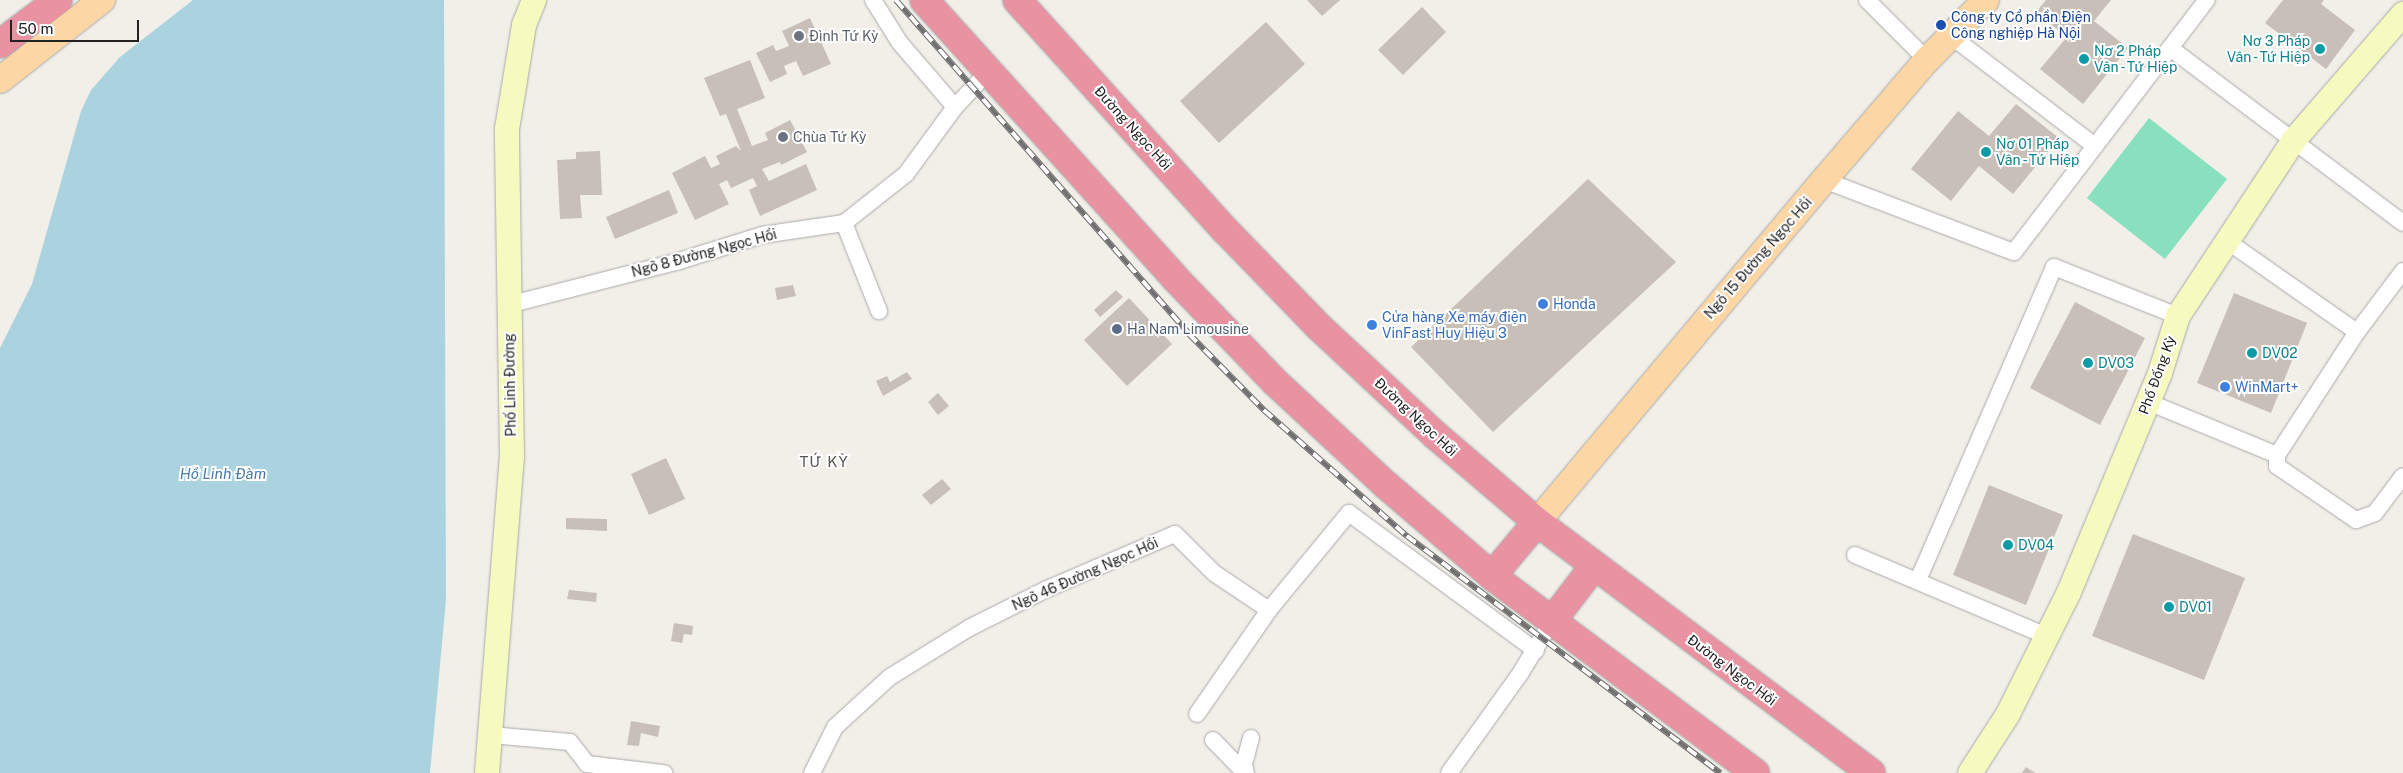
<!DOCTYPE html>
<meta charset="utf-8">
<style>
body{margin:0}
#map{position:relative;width:2403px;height:773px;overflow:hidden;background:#f2efe9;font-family:"Public Sans",sans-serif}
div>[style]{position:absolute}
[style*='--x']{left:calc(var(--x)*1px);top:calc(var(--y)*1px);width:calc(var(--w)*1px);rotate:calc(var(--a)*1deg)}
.pitch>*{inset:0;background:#88e0be}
.water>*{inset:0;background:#aad3df}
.building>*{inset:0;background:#c7bfb8}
.roads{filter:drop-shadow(0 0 1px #a9a9a9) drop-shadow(0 0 1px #a9a9a9)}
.street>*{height:16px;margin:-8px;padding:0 8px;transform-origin:8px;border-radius:8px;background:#fff}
.secondary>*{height:24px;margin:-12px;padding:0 12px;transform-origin:12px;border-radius:12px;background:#f7fabf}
.primary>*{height:26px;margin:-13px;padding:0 13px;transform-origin:13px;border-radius:13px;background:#fcd6a4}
.highway>*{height:28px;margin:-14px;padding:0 14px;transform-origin:14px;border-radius:14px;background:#e892a2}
.rail>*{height:5.5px;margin-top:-2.75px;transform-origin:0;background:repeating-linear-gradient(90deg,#fff 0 11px,#707070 0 22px);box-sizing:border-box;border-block:1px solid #707070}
.dots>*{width:14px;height:14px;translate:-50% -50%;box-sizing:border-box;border:2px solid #fff;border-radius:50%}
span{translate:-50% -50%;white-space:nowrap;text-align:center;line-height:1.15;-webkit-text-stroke:4px #fff;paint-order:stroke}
.transit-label{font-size:14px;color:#164399}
.left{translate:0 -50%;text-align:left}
.worship-label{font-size:14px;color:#5b616d}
.culture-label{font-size:14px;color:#0d838f}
.right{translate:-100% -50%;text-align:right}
.street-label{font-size:14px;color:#222}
.shop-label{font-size:14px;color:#366cbe}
.service-label{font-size:14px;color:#4e5e75}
.neighbourhood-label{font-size:15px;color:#555;letter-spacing:1px}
.water-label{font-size:15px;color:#4a7aab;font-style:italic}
.scale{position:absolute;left:10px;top:20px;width:129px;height:22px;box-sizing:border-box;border:2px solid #222;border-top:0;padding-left:6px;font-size:15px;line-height:18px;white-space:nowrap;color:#222;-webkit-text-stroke:4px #fff;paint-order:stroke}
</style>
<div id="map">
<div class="pitch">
<i style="clip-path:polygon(2149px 118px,2227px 179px,2165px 259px,2087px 198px)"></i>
</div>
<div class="water">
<i style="clip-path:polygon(193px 0,444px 0,446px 600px,430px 773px,0 773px,0 348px,32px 284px,81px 111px,91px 90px,120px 57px)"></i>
</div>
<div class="building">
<i style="clip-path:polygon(1307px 0,1340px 0,1322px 16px)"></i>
<i style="clip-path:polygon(2046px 0,2111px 0,2094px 21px,2128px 48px,2083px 104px,2040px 69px,2067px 37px,2036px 12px)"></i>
<i style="clip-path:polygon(2283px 0,2324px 0,2321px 4px,2355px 30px,2326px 69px,2265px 23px)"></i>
<i style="clip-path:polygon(1422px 7px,1446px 32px,1403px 75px,1378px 50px)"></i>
<i style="clip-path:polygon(810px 18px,831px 64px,803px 76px,796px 61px,784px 66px,787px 74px,770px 82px,756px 53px,773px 45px,776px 51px,789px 46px,782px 31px)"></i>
<i style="clip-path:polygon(1266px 22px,1305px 64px,1219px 143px,1180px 101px)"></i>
<i style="clip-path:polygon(750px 60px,765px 98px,737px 109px,752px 146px,768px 140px,765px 133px,790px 120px,807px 152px,781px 165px,780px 162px,762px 169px,769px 181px,806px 164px,817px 190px,760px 216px,749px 190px,757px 186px,753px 178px,731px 188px,727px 180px,719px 184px,729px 204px,695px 220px,672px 173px,705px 156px,711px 168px,720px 164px,716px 156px,736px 146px,741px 151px,726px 114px,720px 116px,704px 78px)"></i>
<i style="clip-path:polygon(2016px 104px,2059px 138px,2013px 194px,1979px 166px,1951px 201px,1911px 169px,1958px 111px,1989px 136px)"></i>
<i style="clip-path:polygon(600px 151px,602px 195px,580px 195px,582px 218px,560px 219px,557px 160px,576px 159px,576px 152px)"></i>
<i style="clip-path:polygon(1588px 179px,1676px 262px,1493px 432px,1411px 347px)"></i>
<i style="clip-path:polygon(669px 190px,678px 213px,615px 239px,606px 217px)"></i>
<i style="clip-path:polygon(793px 285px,796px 296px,777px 300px,775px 288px)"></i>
<i style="clip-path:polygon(1116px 290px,1123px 297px,1100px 317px,1094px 310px)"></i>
<i style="clip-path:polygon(2234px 293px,2307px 323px,2271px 413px,2197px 383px)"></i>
<i style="clip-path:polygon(1129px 298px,1172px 344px,1127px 386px,1084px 340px)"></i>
<i style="clip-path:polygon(2075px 302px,2145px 338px,2100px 425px,2030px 388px)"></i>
<i style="clip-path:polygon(907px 372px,912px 379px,883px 396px,876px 381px,887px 376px,890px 382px)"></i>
<i style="clip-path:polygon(938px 393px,949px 406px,938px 415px,928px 402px)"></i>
<i style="clip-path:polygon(666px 458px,685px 499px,649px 515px,631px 474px)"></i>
<i style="clip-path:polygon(942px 479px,951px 489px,931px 505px,922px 495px)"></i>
<i style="clip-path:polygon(1989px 485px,2063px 515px,2026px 605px,1953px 575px)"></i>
<i style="clip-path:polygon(566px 518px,607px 519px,607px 531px,566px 529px)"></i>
<i style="clip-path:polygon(2133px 534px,2245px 578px,2204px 680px,2092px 636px)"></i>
<i style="clip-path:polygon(569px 590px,597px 593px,596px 602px,567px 599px)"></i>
<i style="clip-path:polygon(674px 623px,693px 626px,692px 635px,684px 634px,682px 643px,671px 641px)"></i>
<i style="clip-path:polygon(631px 721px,660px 726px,658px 737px,641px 733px,639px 746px,627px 745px)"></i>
<i style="clip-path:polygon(2026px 767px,2035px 773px,2022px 773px)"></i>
</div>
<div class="roads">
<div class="street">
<i style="--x:873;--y:0;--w:51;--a:57.9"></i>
<i style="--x:900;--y:43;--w:84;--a:49.3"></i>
<i style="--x:1867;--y:0;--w:85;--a:45"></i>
<i style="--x:1951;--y:36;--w:181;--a:37.4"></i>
<i style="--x:2170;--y:48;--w:291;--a:36.9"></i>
<i style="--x:1824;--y:180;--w:203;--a:20.8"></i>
<i style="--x:2014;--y:252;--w:317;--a:-52.6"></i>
<i style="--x:844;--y:223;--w:95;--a:68.3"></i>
<i style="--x:2227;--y:241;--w:159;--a:35"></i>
<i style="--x:2403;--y:271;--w:76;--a:127"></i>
<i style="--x:2357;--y:332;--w:147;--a:123"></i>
<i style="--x:2277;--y:455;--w:11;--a:90"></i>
<i style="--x:2277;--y:466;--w:96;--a:34.4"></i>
<i style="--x:2356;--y:520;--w:20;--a:-20"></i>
<i style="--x:2375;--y:513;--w:46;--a:-52.9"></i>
<i style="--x:508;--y:305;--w:173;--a:-14.4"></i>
<i style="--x:676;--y:262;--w:90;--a:-17.4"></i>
<i style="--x:762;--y:235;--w:83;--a:-8.3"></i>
<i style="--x:844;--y:223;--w:79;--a:-38.3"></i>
<i style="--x:906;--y:174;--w:83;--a:-53.8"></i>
<i style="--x:955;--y:107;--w:48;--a:-46.7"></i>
<i style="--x:2148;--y:402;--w:139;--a:22.3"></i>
<i style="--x:1855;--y:555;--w:208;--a:22.9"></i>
<i style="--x:1918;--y:580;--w:341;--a:-66.5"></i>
<i style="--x:2054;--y:267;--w:133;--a:21.6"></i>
<i style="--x:1197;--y:714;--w:126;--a:-55.3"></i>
<i style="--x:491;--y:735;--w:79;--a:5.1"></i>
<i style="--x:570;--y:742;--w:28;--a:52"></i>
<i style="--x:587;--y:764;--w:78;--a:6.7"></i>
<i style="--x:1213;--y:740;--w:46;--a:45.9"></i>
<i style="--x:812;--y:773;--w:51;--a:-63.4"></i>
<i style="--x:835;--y:727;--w:74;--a:-42.3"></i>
<i style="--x:890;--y:677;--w:93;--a:-31.8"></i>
<i style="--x:969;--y:628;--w:87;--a:-26.6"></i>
<i style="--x:1047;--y:589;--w:139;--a:-23.3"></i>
<i style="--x:1175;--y:534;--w:55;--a:45"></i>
<i style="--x:1214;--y:573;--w:66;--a:33.9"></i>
<i style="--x:1269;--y:610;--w:126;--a:-50.5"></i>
<i style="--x:1349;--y:513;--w:232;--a:36.4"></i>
<i style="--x:1246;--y:773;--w:9;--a:-103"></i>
<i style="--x:1244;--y:764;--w:27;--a:-75"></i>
<i style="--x:1449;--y:773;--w:122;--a:-54.4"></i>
<i style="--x:1520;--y:674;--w:62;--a:-58.9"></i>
</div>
<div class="secondary">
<i style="--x:487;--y:773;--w:316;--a:-85.5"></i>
<i style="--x:512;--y:458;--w:329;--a:-90.9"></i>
<i style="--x:507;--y:129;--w:105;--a:-80.7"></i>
<i style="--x:524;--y:25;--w:27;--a:-68"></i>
<i style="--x:1970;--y:773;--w:70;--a:-57.2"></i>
<i style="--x:2008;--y:714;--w:136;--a:-63.4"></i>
<i style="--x:2069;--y:592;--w:237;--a:-67.4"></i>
<i style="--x:2160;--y:373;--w:60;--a:-72.5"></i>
<i style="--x:2178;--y:316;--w:211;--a:-56.6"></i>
<i style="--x:2294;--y:140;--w:167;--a:-49.1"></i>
</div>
<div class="primary">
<i style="--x:0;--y:80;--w:130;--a:-38.1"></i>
<i style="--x:1537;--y:522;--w:446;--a:-50"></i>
<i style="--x:1824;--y:180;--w:158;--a:-49.4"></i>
<i style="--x:1927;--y:60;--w:84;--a:-45.5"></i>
</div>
<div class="highway">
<i style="--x:924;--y:0;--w:373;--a:47.9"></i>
<i style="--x:1174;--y:277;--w:146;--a:46.1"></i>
<i style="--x:1275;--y:382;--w:151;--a:42.9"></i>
<i style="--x:1386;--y:485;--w:140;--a:40.6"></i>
<i style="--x:1492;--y:576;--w:329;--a:36.8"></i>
<i style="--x:1017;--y:0;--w:312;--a:47.9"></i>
<i style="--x:1226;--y:231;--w:134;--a:45.9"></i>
<i style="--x:1319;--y:327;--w:157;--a:42.9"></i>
<i style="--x:1434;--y:434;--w:135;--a:40.5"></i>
<i style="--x:1537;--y:522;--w:418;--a:36.9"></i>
<i style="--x:0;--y:44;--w:73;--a:-37.2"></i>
<i style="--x:1492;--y:576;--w:70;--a:-50.2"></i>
<i style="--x:1552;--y:621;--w:69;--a:-52.6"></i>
</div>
</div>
<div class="rail">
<i style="--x:896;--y:0;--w:444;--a:48.7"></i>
<i style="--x:1189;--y:334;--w:107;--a:45.4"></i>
<i style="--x:1264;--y:410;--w:191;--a:41.4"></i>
<i style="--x:1407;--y:536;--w:393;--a:37.1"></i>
</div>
<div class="dots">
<i style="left:1941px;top:25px;background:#1a4fb4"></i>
<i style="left:799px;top:36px;background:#6b7280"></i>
<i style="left:2320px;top:49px;background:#0f9aa8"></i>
<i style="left:2084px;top:59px;background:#0f9aa8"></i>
<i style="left:783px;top:137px;background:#6b7280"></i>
<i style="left:1986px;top:152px;background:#0f9aa8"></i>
<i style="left:1543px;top:304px;background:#3f7fe0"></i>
<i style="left:1372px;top:325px;background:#3f7fe0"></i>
<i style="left:1117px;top:329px;background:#5c6f8a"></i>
<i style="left:2252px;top:353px;background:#0f9aa8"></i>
<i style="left:2088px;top:363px;background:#0f9aa8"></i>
<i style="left:2225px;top:387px;background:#3f7fe0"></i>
<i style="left:2008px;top:545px;background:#0f9aa8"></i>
<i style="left:2169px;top:607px;background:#0f9aa8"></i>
</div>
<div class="transit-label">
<span class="left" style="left:1951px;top:25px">Công ty Cổ phần Điện<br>Công nghiệp Hà Nội</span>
</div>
<div class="worship-label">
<span class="left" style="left:809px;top:36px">Đình Tứ Kỳ</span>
<span class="left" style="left:793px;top:137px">Chùa Tứ Kỳ</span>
</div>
<div class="culture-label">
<span class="right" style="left:2310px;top:49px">Nơ 3 Pháp<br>Vân - Tứ Hiệp</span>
<span class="left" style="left:2094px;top:59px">Nơ 2 Pháp<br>Vân - Tứ Hiệp</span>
<span class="left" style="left:1996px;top:152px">Nơ 01 Pháp<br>Vân - Tứ Hiệp</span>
<span class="left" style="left:2262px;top:353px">DV02</span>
<span class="left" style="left:2098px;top:363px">DV03</span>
<span class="left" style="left:2018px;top:545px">DV04</span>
<span class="left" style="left:2179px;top:607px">DV01</span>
</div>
<div class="street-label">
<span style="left:1133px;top:128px;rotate:48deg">Đường Ngọc Hồi</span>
<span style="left:704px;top:253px;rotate:-15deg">Ngõ 8 Đường Ngọc Hồi</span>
<span style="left:1758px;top:258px;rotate:-49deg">Ngõ 15 Đường Ngọc Hồi</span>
<span style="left:2157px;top:375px;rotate:-70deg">Phố Đống Kỳ</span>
<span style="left:510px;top:385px;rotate:-91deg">Phố Linh Đường</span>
<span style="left:1416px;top:417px;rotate:43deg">Đường Ngọc Hồi</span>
<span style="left:1085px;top:574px;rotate:-24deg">Ngõ 46 Đường Ngọc Hồi</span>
<span style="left:1732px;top:670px;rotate:37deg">Đường Ngọc Hồi</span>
</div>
<div class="shop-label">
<span class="left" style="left:1553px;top:304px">Honda</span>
<span class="left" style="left:1382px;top:325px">Cửa hàng Xe máy điện<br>VinFast Huy Hiệu 3</span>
<span class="left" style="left:2235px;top:387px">WinMart+</span>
</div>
<div class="service-label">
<span class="left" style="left:1127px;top:329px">Ha Nam Limousine</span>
</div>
<div class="neighbourhood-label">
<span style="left:824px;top:462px">TỨ KỲ</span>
</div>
<div class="water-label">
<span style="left:223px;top:474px">Hồ Linh Đàm</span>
</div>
<div class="scale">50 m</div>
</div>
